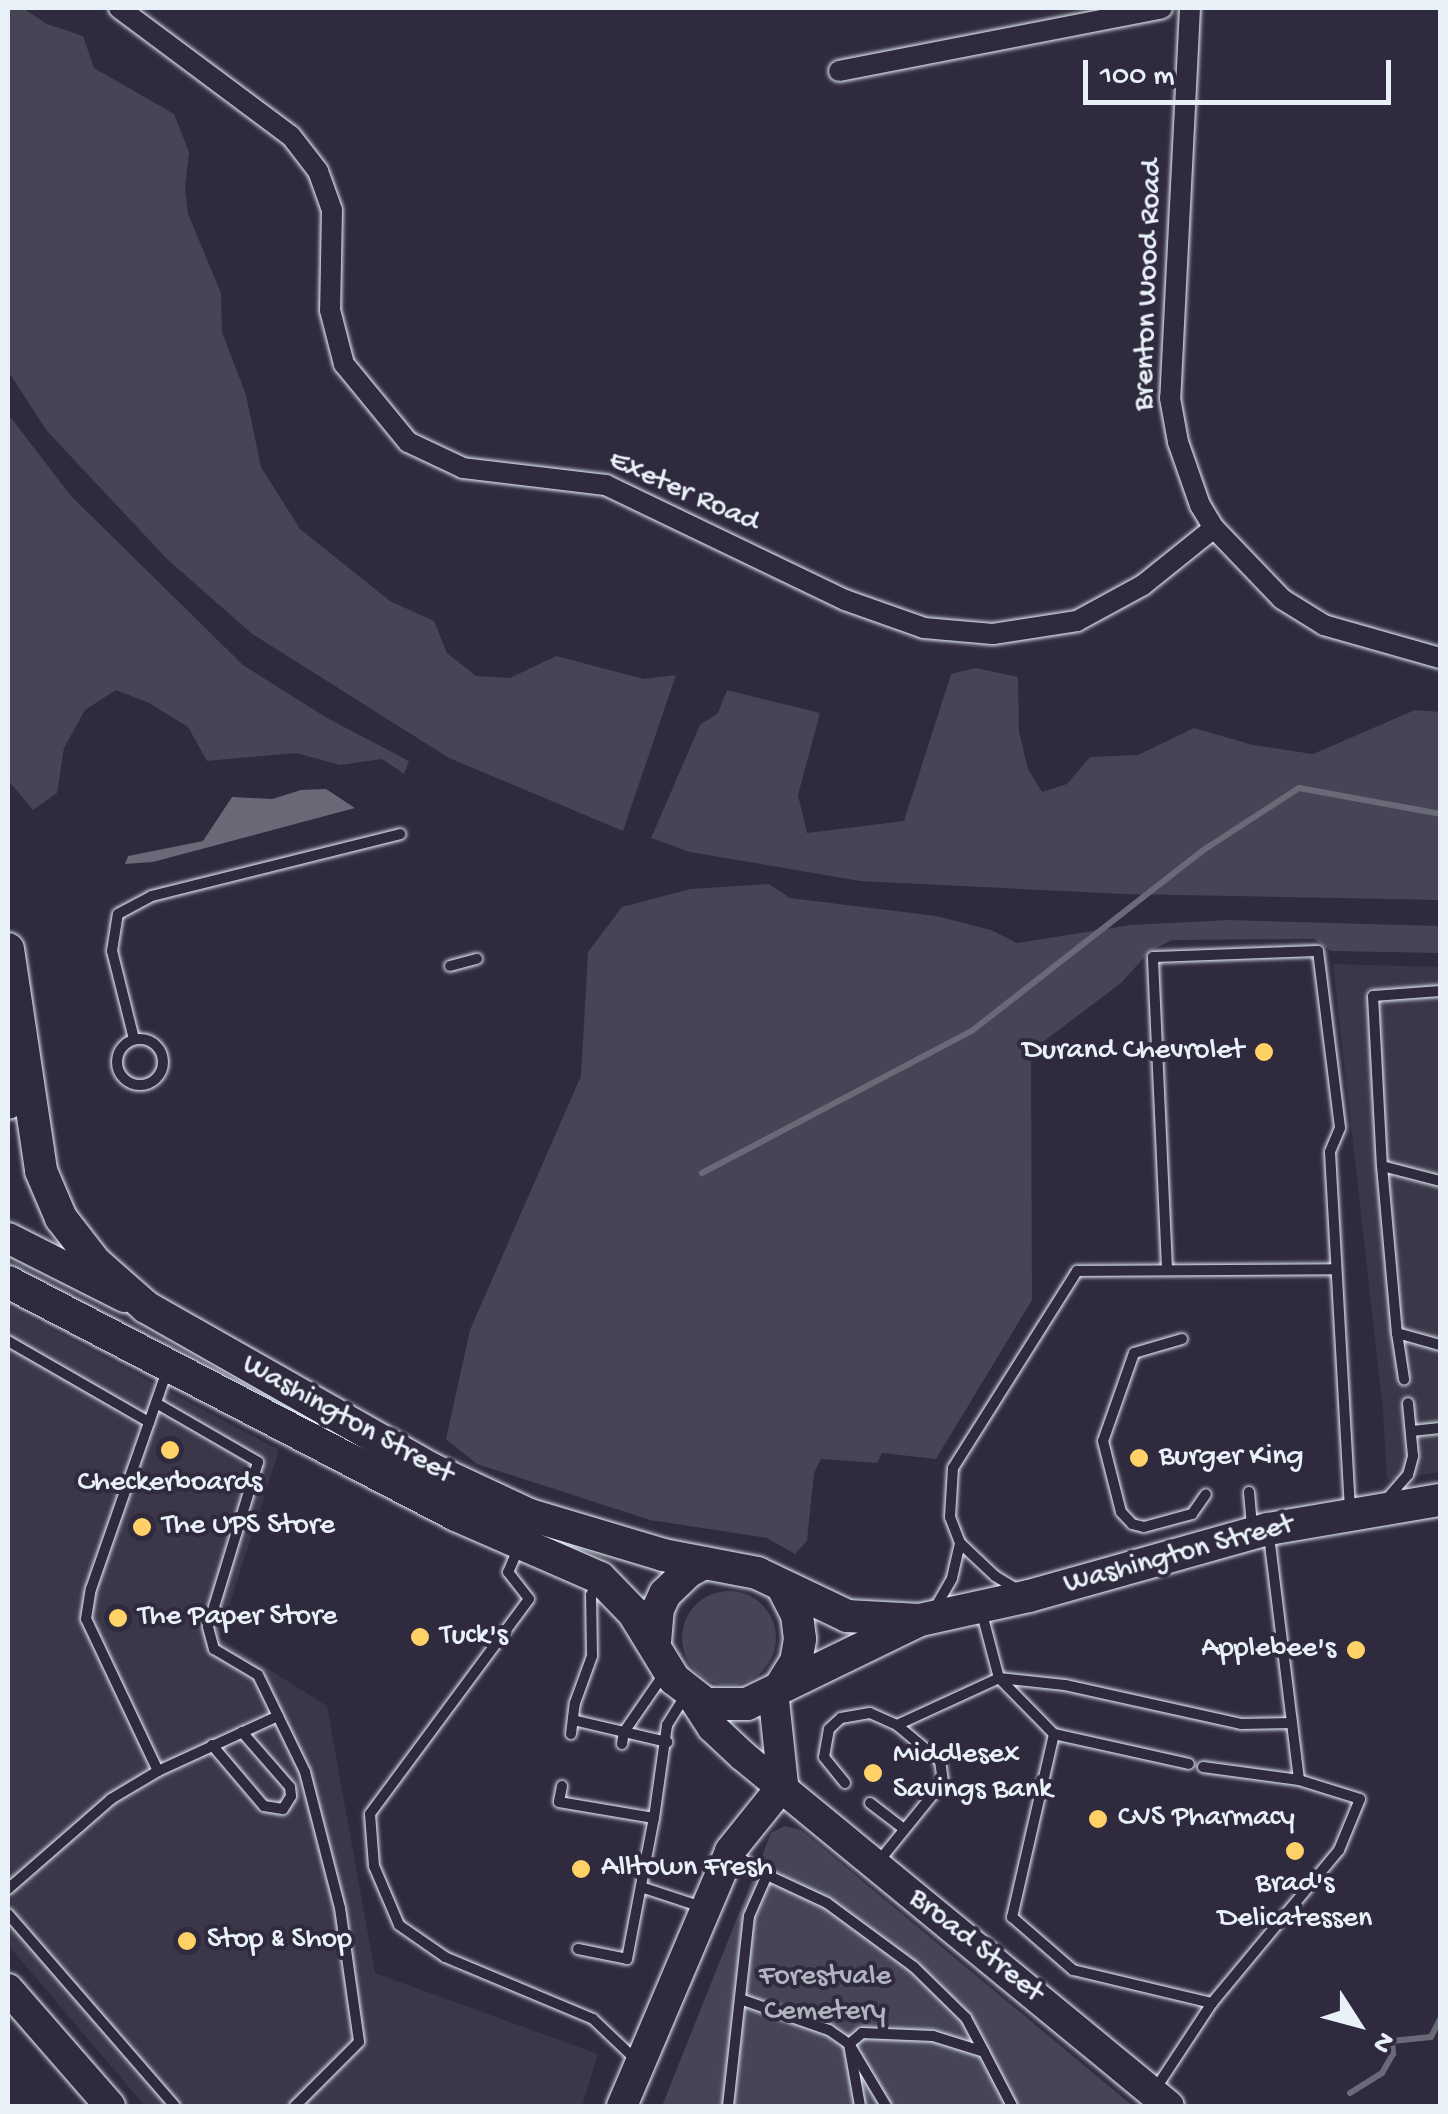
<!DOCTYPE html>
<style>
body{margin:0}
#map{position:relative;width:1448px;height:2114px;overflow:hidden;background:#2f2a3d;font-family:"Gochi Hand",sans-serif}
div>[style]{position:absolute}
[style*='--x']{left:calc(var(--x)*1px);top:calc(var(--y)*1px);width:calc(var(--w)*1px);rotate:calc(var(--a)*1deg)}
.built>*{inset:0;background:#3b3749}
.green>*{inset:0;background:#464455}
.round{border-radius:50%}
.water>*{inset:0;background:#696978}
.stream>*{height:6px;margin:-3px;padding:0 3px;transform-origin:3px;border-radius:3px;background:#696978}
.roads{filter:drop-shadow(0 0 2px #e8f1f8) drop-shadow(0 0 2px #e8f1f8)}
.lane>*{height:10px;margin:-5px;padding:0 5px;transform-origin:5px;border-radius:5px;background:#2f2a3d}
.lane>.ring{margin:-5px;padding:0;box-sizing:content-box;background:none;border:10px solid #2f2a3d;border-radius:50%}
.street>*{height:20px;margin:-10px;padding:0 10px;transform-origin:10px;border-radius:10px;background:#2f2a3d}
.secondary>*{height:30px;margin:-15px;padding:0 15px;transform-origin:15px;border-radius:15px;background:#2f2a3d}
.primary>*{height:32px;margin:-16px;padding:0 16px;transform-origin:16px;border-radius:16px;background:#2f2a3d}
.dots>*{width:28px;height:28px;translate:-50% -50%;box-sizing:border-box;border:5px solid #2f2a3d;border-radius:50%}
span{translate:-50% -50%;white-space:nowrap;text-align:center;line-height:1.15;-webkit-text-stroke:8px #2f2a3d;paint-order:stroke}
.street-label{font-size:30px;color:#e8f1f8}
.poi-label{font-size:30px;color:#e8f1f8}
.right{translate:-100% -50%;text-align:right}
.left{translate:0 -50%;text-align:left}
.park-label{font-size:30px;color:#afb4bf}
.frame{position:absolute;inset:0;border:10px solid #e8f1f8;pointer-events:none}
.north{position:absolute;left:1308px;top:1974px;width:100px;height:100px;-webkit-text-stroke:8px #2f2a3d;paint-order:stroke;rotate:126deg;font-size:28px;font-weight:700;line-height:40px;text-align:center;color:#e8f1f8}
.north::after{content:'';display:block;margin:auto;width:35px;height:45px;background:#e8f1f8;clip-path:polygon(50% 0,100% 100%,50% 72%,0 100%)}
.scale{position:absolute;left:1083px;top:60px;width:308px;height:45px;box-sizing:border-box;border:5px solid #e8f1f8;border-top:0;padding-left:12px;font-size:30px;line-height:35px;white-space:nowrap;color:#e8f1f8;-webkit-text-stroke:8px #2f2a3d;paint-order:stroke}
</style>
<div id="map">
<div class="built">
<i style="clip-path:polygon(1333px 964px,1440px 967px,1440px 1472px,1387px 1480px,1383px 1411px)"></i>
<i style="clip-path:polygon(8px 1306px,279px 1450px,219px 1638px,327px 1706px,375px 1973px,598px 2054px,582px 2106px,145px 2106px,8px 1945px)"></i>
</div>
<div class="green">
<i style="clip-path:polygon(8px 8px,23px 8px,47px 24px,83px 36px,94px 68px,174px 114px,189px 152px,185px 188px,188px 214px,221px 293px,222px 332px,246px 395px,261px 467px,300px 529px,390px 601px,434px 621px,447px 653px,476px 676px,510px 678px,556px 656px,644px 679px,676px 675px,623px 831px,449px 758px,251px 633px,167px 559px,47px 431px,8px 371px)"></i>
<i style="clip-path:polygon(8px 414px,71px 496px,243px 665px,327px 718px,409px 761px,404px 774px,382px 759px,340px 765px,296px 753px,207px 761px,188px 727px,149px 703px,116px 690px,85px 710px,64px 748px,57px 793px,33px 810px,8px 780px)"></i>
<i style="clip-path:polygon(976px 668px,1018px 677px,1019px 732px,1028px 769px,1042px 792px,1067px 784px,1090px 757px,1138px 755px,1194px 728px,1253px 745px,1313px 754px,1415px 710px,1440px 712px,1440px 900px,1124px 894px,860px 881px,690px 852px,651px 838px,700px 725px,718px 713px,727px 690px,820px 713px,798px 795px,807px 833px,904px 821px,951px 674px)"></i>
<i style="clip-path:polygon(769px 884px,790px 898px,936px 916px,991px 930px,1017px 943px,1131px 925px,1228px 920px,1440px 926px,1440px 953px,1331px 951px,1314px 939px,1172px 940px,1150px 951px,1121px 983px,1031px 1051px,1032px 1300px,936px 1459px,882px 1453px,877px 1463px,821px 1459px,814px 1473px,807px 1541px,795px 1554px,767px 1538px,650px 1520px,477px 1464px,446px 1439px,470px 1330px,581px 1076px,588px 952px,622px 907px,690px 889px)"></i>
<i class="round" style="left:682px;top:1591px;width:94px;height:94px"></i>
<i style="clip-path:polygon(785px 1826px,801px 1830px,1133px 2106px,662px 2106px,771px 1833px)"></i>
</div>
<div class="water">
<i style="clip-path:polygon(326px 789px,355px 808px,153px 862px,125px 864px,128px 856px,203px 841px,232px 797px,272px 799px,301px 790px)"></i>
</div>
<div class="stream">
<i style="--x:702;--y:1173;--w:306;--a:-27.8"></i>
<i style="--x:973;--y:1030;--w:291;--a:-38"></i>
<i style="--x:1202;--y:851;--w:116;--a:-33"></i>
<i style="--x:1299;--y:788;--w:143;--a:10.4"></i>
<i style="--x:1350;--y:2093;--w:38;--a:-32"></i>
<i style="--x:1382;--y:2073;--w:22;--a:-60"></i>
<i style="--x:1393;--y:2054;--w:13;--a:-94"></i>
<i style="--x:1392;--y:2041;--w:39;--a:-6"></i>
<i style="--x:1431;--y:2037;--w:20;--a:-63"></i>
</div>
<div class="roads">
<div class="lane">
<i style="--x:450;--y:966;--w:28;--a:-15"></i>
<i style="--x:1440;--y:991;--w:67;--a:175.7"></i>
<i style="--x:1373;--y:996;--w:170;--a:87"></i>
<i style="--x:1382;--y:1166;--w:60;--a:14.5"></i>
<i class="ring" style="left:117px;top:1039px;width:36px;height:36px"></i>
<i style="--x:134;--y:1039;--w:91;--a:-104"></i>
<i style="--x:112;--y:951;--w:37;--a:-81"></i>
<i style="--x:118;--y:914;--w:38;--a:-28"></i>
<i style="--x:152;--y:896;--w:256;--a:-14"></i>
<i style="--x:1382;--y:1166;--w:168;--a:84.9"></i>
<i style="--x:1397;--y:1333;--w:45;--a:15.6"></i>
<i style="--x:1167;--y:1268;--w:311;--a:-92.6"></i>
<i style="--x:1153;--y:957;--w:165;--a:-2.1"></i>
<i style="--x:1318;--y:951;--w:178;--a:82.9"></i>
<i style="--x:1340;--y:1128;--w:26;--a:113"></i>
<i style="--x:1330;--y:1152;--w:361;--a:86.8"></i>
<i style="--x:1397;--y:1333;--w:47;--a:81.3"></i>
<i style="--x:1182;--y:1339;--w:50;--a:163.7"></i>
<i style="--x:1134;--y:1353;--w:93;--a:109.4"></i>
<i style="--x:1103;--y:1441;--w:73;--a:75.8"></i>
<i style="--x:1121;--y:1512;--w:16;--a:47"></i>
<i style="--x:1132;--y:1524;--w:12;--a:14"></i>
<i style="--x:1144;--y:1527;--w:50;--a:-15.2"></i>
<i style="--x:1192;--y:1514;--w:24;--a:-55"></i>
<i style="--x:8;--y:1341;--w:163;--a:29.9"></i>
<i style="--x:156;--y:1403;--w:118;--a:30"></i>
<i style="--x:258;--y:1462;--w:172;--a:106.9"></i>
<i style="--x:208;--y:1627;--w:23;--a:75"></i>
<i style="--x:214;--y:1649;--w:51;--a:30.6"></i>
<i style="--x:258;--y:1675;--w:108;--a:64.1"></i>
<i style="--x:305;--y:1772;--w:140;--a:75.6"></i>
<i style="--x:340;--y:1908;--w:135;--a:81.9"></i>
<i style="--x:359;--y:2042;--w:91;--a:135"></i>
<i style="--x:1412;--y:1431;--w:28;--a:-6"></i>
<i style="--x:1249;--y:1492;--w:35;--a:85"></i>
<i style="--x:1386;--y:1500;--w:33;--a:-49"></i>
<i style="--x:1408;--y:1475;--w:20;--a:-75"></i>
<i style="--x:1413;--y:1456;--w:53;--a:-95.4"></i>
<i style="--x:960;--y:1543;--w:28;--a:-111"></i>
<i style="--x:950;--y:1517;--w:49;--a:-86.5"></i>
<i style="--x:953;--y:1468;--w:233;--a:-57.8"></i>
<i style="--x:1077;--y:1271;--w:259;--a:-0.4"></i>
<i style="--x:518;--y:1549;--w:25;--a:113"></i>
<i style="--x:508;--y:1572;--w:34;--a:52"></i>
<i style="--x:529;--y:1599;--w:267;--a:126.5"></i>
<i style="--x:370;--y:1814;--w:52;--a:85.6"></i>
<i style="--x:374;--y:1866;--w:64;--a:67"></i>
<i style="--x:399;--y:1925;--w:56;--a:34.8"></i>
<i style="--x:445;--y:1957;--w:160;--a:22.7"></i>
<i style="--x:593;--y:2019;--w:58;--a:43.6"></i>
<i style="--x:935;--y:1608;--w:34;--a:-60"></i>
<i style="--x:952;--y:1578;--w:36;--a:-77"></i>
<i style="--x:960;--y:1543;--w:48;--a:43.3"></i>
<i style="--x:995;--y:1576;--w:29;--a:31"></i>
<i style="--x:981;--y:1610;--w:70;--a:75.2"></i>
<i style="--x:999;--y:1678;--w:78;--a:45.5"></i>
<i style="--x:1054;--y:1734;--w:188;--a:102.9"></i>
<i style="--x:1012;--y:1917;--w:81;--a:41"></i>
<i style="--x:1073;--y:1970;--w:143;--a:13.4"></i>
<i style="--x:573;--y:1720;--w:97;--a:13.2"></i>
<i style="--x:571;--y:1734;--w:31;--a:-83"></i>
<i style="--x:575;--y:1703;--w:50;--a:-70.1"></i>
<i style="--x:592;--y:1656;--w:61;--a:-90.9"></i>
<i style="--x:591;--y:1595;--w:13;--a:-63"></i>
<i style="--x:1054;--y:1734;--w:138;--a:12.5"></i>
<i style="--x:622;--y:1744;--w:12;--a:-81"></i>
<i style="--x:624;--y:1732;--w:70;--a:-55.4"></i>
<i style="--x:212;--y:1745;--w:80;--a:49.6"></i>
<i style="--x:264;--y:1806;--w:19;--a:9"></i>
<i style="--x:283;--y:1809;--w:15;--a:-58"></i>
<i style="--x:291;--y:1796;--w:9;--a:-96"></i>
<i style="--x:290;--y:1787;--w:73;--a:-131.1"></i>
<i style="--x:1203;--y:1767;--w:97;--a:7.7"></i>
<i style="--x:158;--y:1771;--w:132;--a:-24.6"></i>
<i style="--x:845;--y:1783;--w:33;--a:-129"></i>
<i style="--x:824;--y:1757;--w:28;--a:-80"></i>
<i style="--x:829;--y:1729;--w:16;--a:-43"></i>
<i style="--x:841;--y:1718;--w:29;--a:-10"></i>
<i style="--x:870;--y:1713;--w:30;--a:24"></i>
<i style="--x:562;--y:1786;--w:16;--a:101"></i>
<i style="--x:559;--y:1802;--w:96;--a:9.6"></i>
<i style="--x:654;--y:1818;--w:94;--a:-82"></i>
<i style="--x:667;--y:1725;--w:36;--a:-58"></i>
<i style="--x:870;--y:1803;--w:43;--a:37.4"></i>
<i style="--x:879;--y:1861;--w:102;--a:-51"></i>
<i style="--x:943;--y:1782;--w:21;--a:-98"></i>
<i style="--x:940;--y:1761;--w:56;--a:-140.1"></i>
<i style="--x:897;--y:1725;--w:112;--a:-24.7"></i>
<i style="--x:999;--y:1678;--w:66;--a:6.1"></i>
<i style="--x:1065;--y:1685;--w:180;--a:12.5"></i>
<i style="--x:1241;--y:1724;--w:51;--a:-1.1"></i>
<i style="--x:767;--y:1875;--w:66;--a:25"></i>
<i style="--x:827;--y:1903;--w:108;--a:36.3"></i>
<i style="--x:914;--y:1967;--w:73;--a:44.4"></i>
<i style="--x:966;--y:2018;--w:38;--a:62"></i>
<i style="--x:641;--y:1887;--w:64;--a:18.2"></i>
<i style="--x:8;--y:1889;--w:137;--a:-41.1"></i>
<i style="--x:111;--y:1799;--w:55;--a:-30.8"></i>
<i style="--x:158;--y:1771;--w:168;--a:-115.3"></i>
<i style="--x:86;--y:1619;--w:30;--a:-81"></i>
<i style="--x:91;--y:1589;--w:231;--a:-70.8"></i>
<i style="--x:8;--y:1914;--w:254;--a:49"></i>
<i style="--x:578;--y:1949;--w:50;--a:11.5"></i>
<i style="--x:627;--y:1959;--w:144;--a:-79.2"></i>
<i style="--x:740;--y:1999;--w:94;--a:19.2"></i>
<i style="--x:829;--y:2030;--w:24;--a:35"></i>
<i style="--x:849;--y:2044;--w:63;--a:79.9"></i>
<i style="--x:1156;--y:2088;--w:102;--a:-56.6"></i>
<i style="--x:1212;--y:2003;--w:199;--a:-50.3"></i>
<i style="--x:1339;--y:1850;--w:55;--a:-67.6"></i>
<i style="--x:1360;--y:1799;--w:64;--a:-162.7"></i>
<i style="--x:1299;--y:1780;--w:248;--a:-97"></i>
<i style="--x:728;--y:2106;--w:191;--a:-83.7"></i>
<i style="--x:749;--y:1916;--w:45;--a:-66.3"></i>
<i style="--x:767;--y:1875;--w:38;--a:-148"></i>
<i style="--x:886;--y:2106;--w:72;--a:-120.8"></i>
<i style="--x:849;--y:2044;--w:17;--a:-40"></i>
<i style="--x:862;--y:2033;--w:71;--a:2.4"></i>
<i style="--x:933;--y:2036;--w:53;--a:17.4"></i>
<i style="--x:984;--y:2052;--w:61;--a:62.6"></i>
</div>
<div class="street">
<i style="--x:119;--y:8;--w:214;--a:36.7"></i>
<i style="--x:291;--y:136;--w:44;--a:52.4"></i>
<i style="--x:318;--y:171;--w:41;--a:70.3"></i>
<i style="--x:332;--y:210;--w:100;--a:91.1"></i>
<i style="--x:330;--y:310;--w:56;--a:75.5"></i>
<i style="--x:344;--y:364;--w:101;--a:50.6"></i>
<i style="--x:408;--y:442;--w:61;--a:25.3"></i>
<i style="--x:463;--y:468;--w:144;--a:6.8"></i>
<i style="--x:606;--y:485;--w:265;--a:25.7"></i>
<i style="--x:845;--y:600;--w:84;--a:19.5"></i>
<i style="--x:924;--y:628;--w:69;--a:5"></i>
<i style="--x:993;--y:634;--w:85;--a:-8.8"></i>
<i style="--x:1077;--y:621;--w:75;--a:-28.6"></i>
<i style="--x:1143;--y:585;--w:91;--a:-38.8"></i>
<i style="--x:1190;--y:8;--w:391;--a:92.9"></i>
<i style="--x:1170;--y:398;--w:45;--a:79.7"></i>
<i style="--x:1178;--y:442;--w:67;--a:70.8"></i>
<i style="--x:1200;--y:505;--w:27;--a:59"></i>
<i style="--x:1214;--y:528;--w:98;--a:46.2"></i>
<i style="--x:1282;--y:599;--w:49;--a:31.8"></i>
<i style="--x:1324;--y:625;--w:121;--a:15.9"></i>
<i style="--x:839;--y:71;--w:329;--a:-11"></i>
</div>
<div class="secondary">
<i style="--x:8;--y:1104;--w:61;--a:-80.5"></i>
<i style="--x:8;--y:1238;--w:131;--a:26.8"></i>
<i style="--x:773;--y:1691;--w:95;--a:83.9"></i>
<i style="--x:692;--y:1696;--w:37;--a:57"></i>
<i style="--x:712;--y:1727;--w:42;--a:43.1"></i>
<i style="--x:743;--y:1756;--w:551;--a:39.41"></i>
<i style="--x:8;--y:1989;--w:155;--a:48.9"></i>
<i style="--x:622;--y:2106;--w:277;--a:-67"></i>
<i style="--x:730;--y:1851;--w:85;--a:-51.2"></i>
</div>
<div class="primary">
<i style="--x:8;--y:949;--w:224;--a:81.5"></i>
<i style="--x:41;--y:1171;--w:51;--a:66.9"></i>
<i style="--x:61;--y:1218;--w:56;--a:52.3"></i>
<i style="--x:95;--y:1262;--w:68;--a:41.4"></i>
<i style="--x:146;--y:1307;--w:326;--a:29.6"></i>
<i style="--x:429;--y:1468;--w:111;--a:25"></i>
<i style="--x:530;--y:1515;--w:139;--a:16.7"></i>
<i style="--x:663;--y:1555;--w:96;--a:10.8"></i>
<i style="--x:757;--y:1573;--w:100;--a:25.5"></i>
<i style="--x:847;--y:1616;--w:73;--a:3.1"></i>
<i style="--x:920;--y:1620;--w:112;--a:-12.4"></i>
<i style="--x:1029;--y:1596;--w:248;--a:-15.7"></i>
<i style="--x:1268;--y:1529;--w:174;--a:-9.6"></i>
<i style="--x:8;--y:1282;--w:505;--a:27.48"></i>
<i style="--x:456;--y:1515;--w:157;--a:23.6"></i>
<i style="--x:600;--y:1578;--w:47;--a:45.9"></i>
<i style="--x:633;--y:1612;--w:79;--a:58.5"></i>
<i style="--x:674;--y:1679;--w:41;--a:38"></i>
<i style="--x:706;--y:1704;--w:41;--a:0"></i>
<i style="--x:747;--y:1704;--w:188;--a:-25.9"></i>
<i style="--x:655;--y:1642;--w:33;--a:-85"></i>
<i style="--x:658;--y:1609;--w:17;--a:-65"></i>
<i style="--x:665;--y:1594;--w:33;--a:-44"></i>
<i style="--x:689;--y:1571;--w:17;--a:-28"></i>
<i style="--x:782;--y:1684;--w:26;--a:-58"></i>
<i style="--x:796;--y:1662;--w:23;--a:-80"></i>
<i style="--x:800;--y:1639;--w:24;--a:-97"></i>
<i style="--x:797;--y:1615;--w:33;--a:-117"></i>
</div>
</div>
<div class="dots">
<i style="left:1264px;top:1052px;background:#ffd166"></i>
<i style="left:170px;top:1450px;background:#ffd166"></i>
<i style="left:1139px;top:1458px;background:#ffd166"></i>
<i style="left:142px;top:1527px;background:#ffd166"></i>
<i style="left:118px;top:1618px;background:#ffd166"></i>
<i style="left:420px;top:1637px;background:#ffd166"></i>
<i style="left:1356px;top:1650px;background:#ffd166"></i>
<i style="left:873px;top:1773px;background:#ffd166"></i>
<i style="left:1098px;top:1819px;background:#ffd166"></i>
<i style="left:1295px;top:1851px;background:#ffd166"></i>
<i style="left:581px;top:1869px;background:#ffd166"></i>
<i style="left:187px;top:1941px;background:#ffd166"></i>
</div>
<div class="street-label">
<span style="left:1150px;top:285px;rotate:-88deg">Brenton Wood Road</span>
<span style="left:683px;top:493px;rotate:24deg">Exeter Road</span>
<span style="left:347px;top:1421px;rotate:29deg">Washington Street</span>
<span style="left:1179px;top:1556px;rotate:-15deg">Washington Street</span>
<span style="left:975px;top:1947px;rotate:39deg">Broad Street</span>
</div>
<div class="poi-label">
<span class="right" style="left:1244px;top:1052px">Durand Chevrolet</span>
<span class="left" style="left:1159px;top:1458px">Burger King</span>
<span style="left:170px;top:1484px">Checkerboards</span>
<span class="left" style="left:162px;top:1527px">The UPS Store</span>
<span class="left" style="left:138px;top:1618px">The Paper Store</span>
<span class="left" style="left:440px;top:1637px">Tuck's</span>
<span class="right" style="left:1336px;top:1650px">Applebee's</span>
<span class="left" style="left:893px;top:1773px">Middlesex<br>Savings Bank</span>
<span class="left" style="left:1118px;top:1819px">CVS Pharmacy</span>
<span class="left" style="left:601px;top:1869px">Alltown Fresh</span>
<span style="left:1295px;top:1902px">Brad's<br>Delicatessen</span>
<span class="left" style="left:207px;top:1941px">Stop &amp; Shop</span>
</div>
<div class="park-label">
<span style="left:825px;top:1995px">Forestvale<br>Cemetery</span>
</div>
<div class="frame"></div>
<div class="north">N</div>
<div class="scale">100 m</div>
</div>
